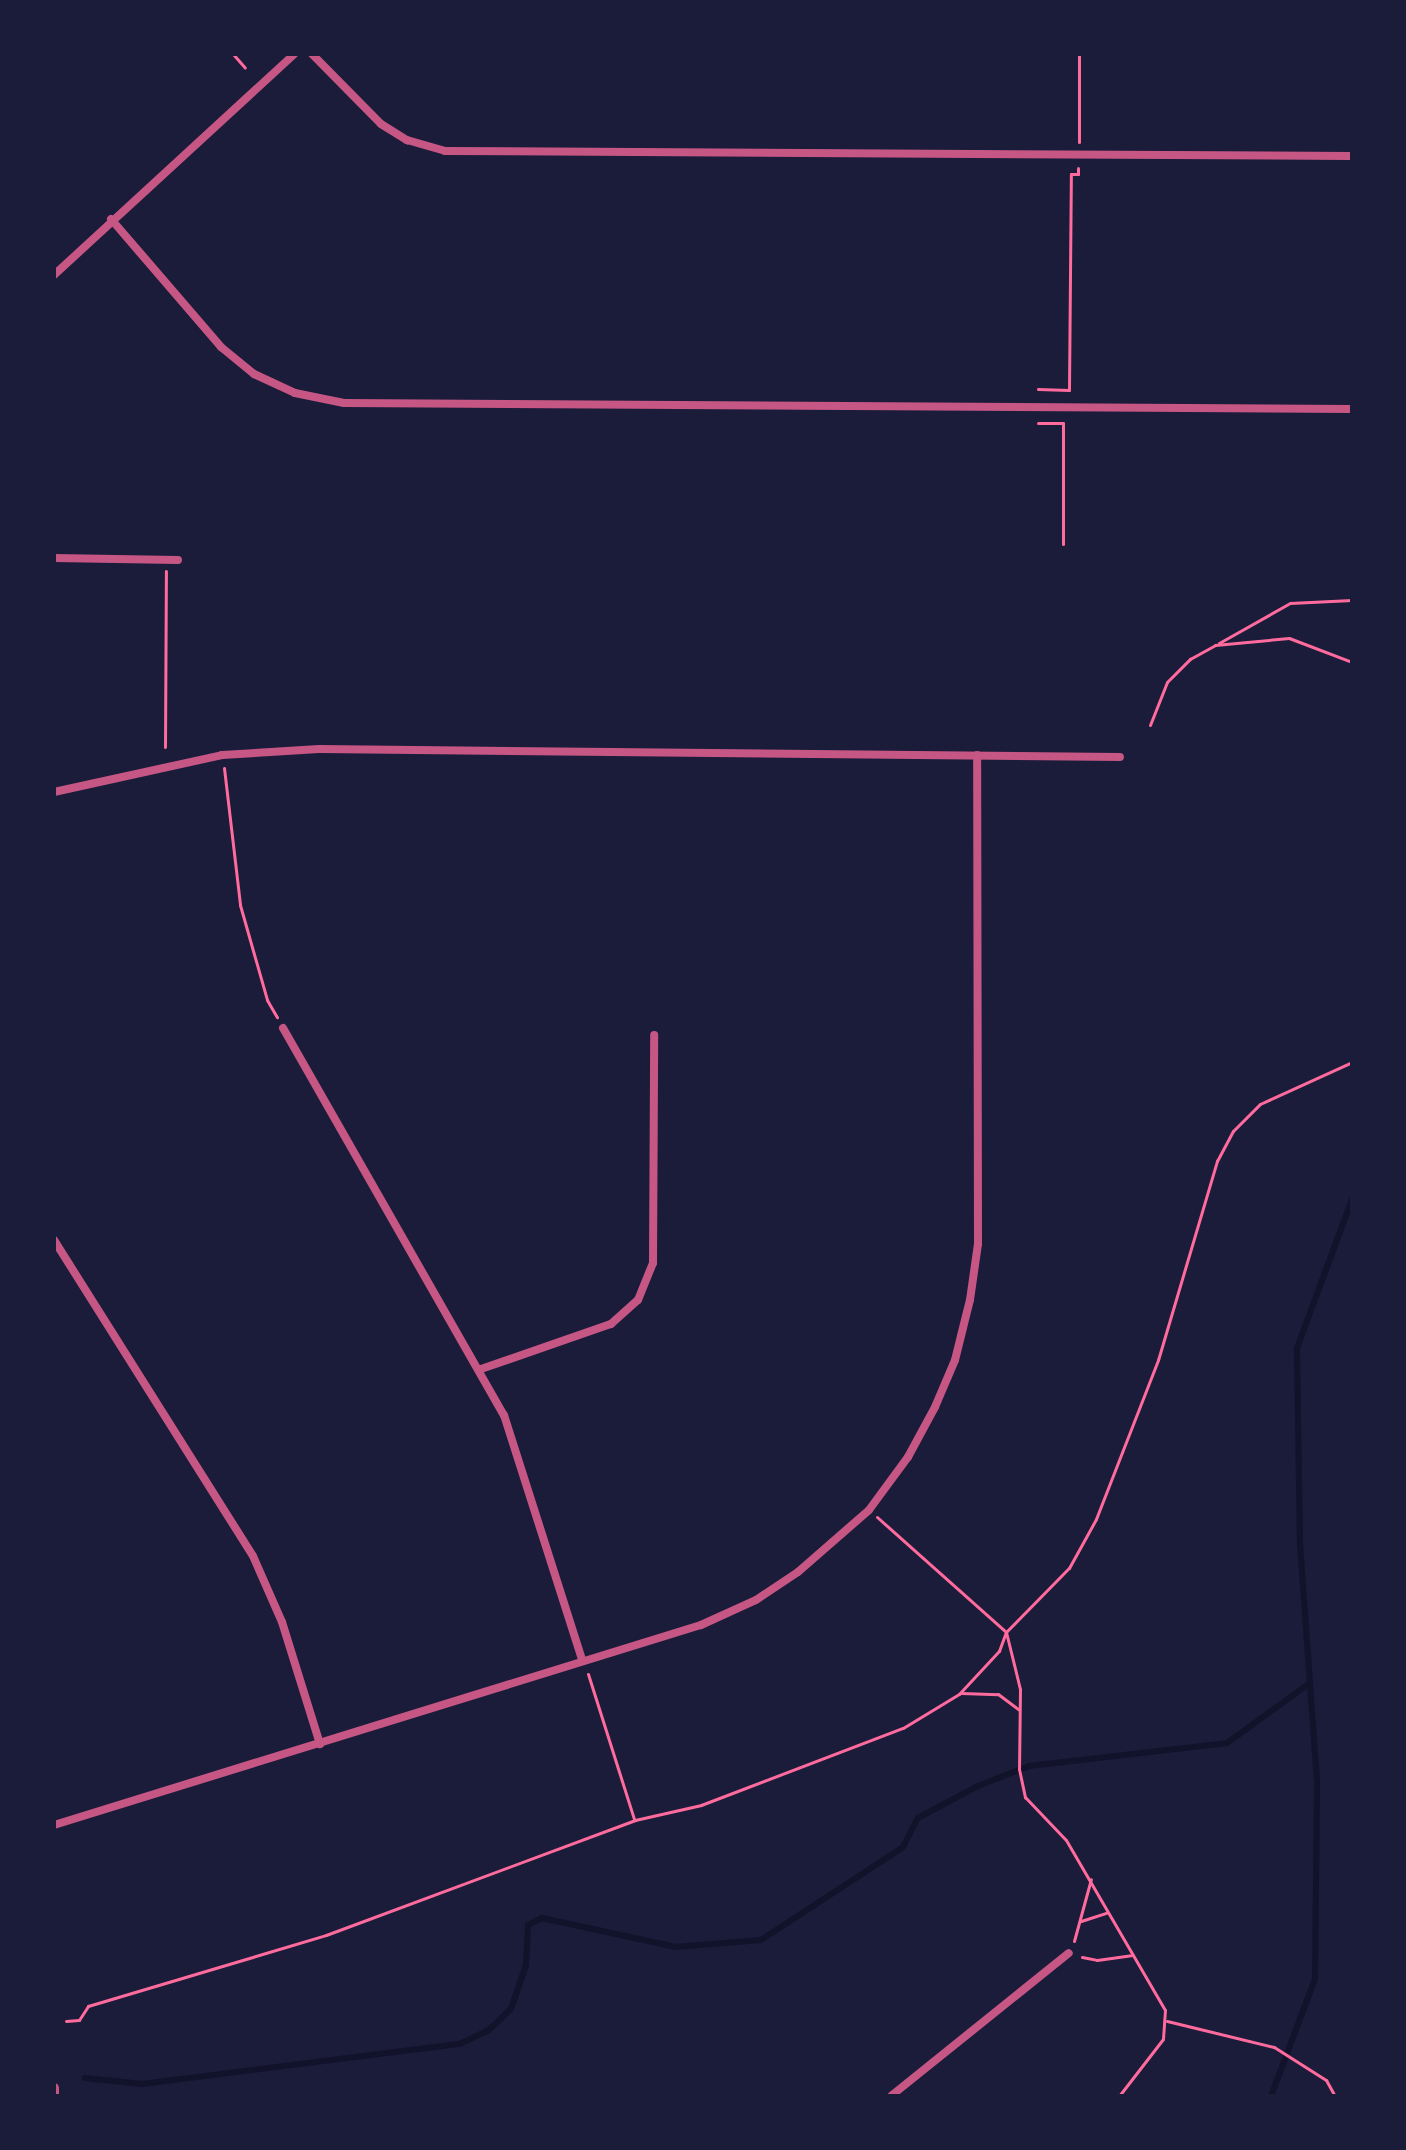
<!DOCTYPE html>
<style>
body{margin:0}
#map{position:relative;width:1406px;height:2150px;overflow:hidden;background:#1b1b3a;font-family:"Fira Sans Condensed",sans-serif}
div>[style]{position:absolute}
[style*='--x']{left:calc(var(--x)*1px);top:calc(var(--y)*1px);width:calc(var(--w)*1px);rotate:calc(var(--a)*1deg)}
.stream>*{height:6px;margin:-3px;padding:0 3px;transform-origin:3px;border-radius:3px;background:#12122b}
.path>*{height:3px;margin:-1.5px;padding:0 1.5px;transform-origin:1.5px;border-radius:1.5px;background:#ff6b9d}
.minor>*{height:8px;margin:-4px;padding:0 4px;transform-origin:4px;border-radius:4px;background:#c65784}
.tertiary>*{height:10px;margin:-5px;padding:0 5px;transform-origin:5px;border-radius:5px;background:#c65784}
span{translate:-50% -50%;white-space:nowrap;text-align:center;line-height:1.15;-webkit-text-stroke:6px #1b1b3a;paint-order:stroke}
.frame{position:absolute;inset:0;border:56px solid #1b1b3a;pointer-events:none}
</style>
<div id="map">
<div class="stream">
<i style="--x:85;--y:2078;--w:57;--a:6"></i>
<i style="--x:142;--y:2084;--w:321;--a:-7.2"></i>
<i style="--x:460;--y:2044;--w:32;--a:-26"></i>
<i style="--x:489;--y:2030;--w:30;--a:-44"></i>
<i style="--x:511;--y:2009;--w:46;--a:-71.2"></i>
<i style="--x:526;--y:1965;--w:40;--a:-87.1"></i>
<i style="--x:528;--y:1925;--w:16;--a:-27"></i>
<i style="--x:542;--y:1918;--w:137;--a:12.2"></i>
<i style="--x:676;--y:1947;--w:85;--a:-4.7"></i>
<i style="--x:761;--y:1940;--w:170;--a:-33.2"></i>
<i style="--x:903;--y:1847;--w:33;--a:-63"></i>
<i style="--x:918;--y:1818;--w:68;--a:-28.1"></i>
<i style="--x:978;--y:1786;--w:55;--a:-21.4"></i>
<i style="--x:1029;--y:1766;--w:199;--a:-6.6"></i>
<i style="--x:1227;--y:1743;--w:102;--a:-35.9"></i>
<i style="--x:1271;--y:2096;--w:125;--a:-69.4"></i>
<i style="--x:1315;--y:1979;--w:198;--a:-89.4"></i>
<i style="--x:1317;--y:1781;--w:237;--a:-94.1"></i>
<i style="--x:1300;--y:1545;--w:197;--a:-90.9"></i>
<i style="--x:1297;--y:1348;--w:159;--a:-69.7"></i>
</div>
<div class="path">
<i style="--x:233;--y:54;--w:18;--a:49"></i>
<i style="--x:1079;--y:142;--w:88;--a:-90"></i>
<i style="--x:1038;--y:389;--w:31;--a:2"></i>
<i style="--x:1069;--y:390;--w:216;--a:-89.5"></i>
<i style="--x:1071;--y:174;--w:7;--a:0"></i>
<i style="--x:1078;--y:174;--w:6;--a:-90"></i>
<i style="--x:1038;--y:423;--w:25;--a:0"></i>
<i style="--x:1063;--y:423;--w:121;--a:90"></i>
<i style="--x:1219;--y:643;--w:81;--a:-29.4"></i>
<i style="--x:1290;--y:603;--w:62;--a:-2.8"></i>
<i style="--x:1150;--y:725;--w:46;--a:-68.4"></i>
<i style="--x:1167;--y:682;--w:33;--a:-45"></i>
<i style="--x:1190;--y:659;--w:29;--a:-29"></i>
<i style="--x:1215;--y:645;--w:74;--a:-5.4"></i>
<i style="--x:1289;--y:638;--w:67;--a:20.9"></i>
<i style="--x:165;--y:747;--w:176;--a:-89.7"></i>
<i style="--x:224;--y:768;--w:138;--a:83.3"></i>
<i style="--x:240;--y:905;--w:99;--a:74.1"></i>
<i style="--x:267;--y:1000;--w:20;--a:60"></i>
<i style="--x:877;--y:1517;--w:173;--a:41.7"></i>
<i style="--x:1006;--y:1632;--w:59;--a:76.2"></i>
<i style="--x:1020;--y:1689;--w:80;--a:90.7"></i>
<i style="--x:1019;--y:1769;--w:29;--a:78"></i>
<i style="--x:1025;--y:1797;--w:59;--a:46.4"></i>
<i style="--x:1066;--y:1840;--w:197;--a:59.8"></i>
<i style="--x:1165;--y:2010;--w:29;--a:94"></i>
<i style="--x:1163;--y:2039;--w:72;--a:127.7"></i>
<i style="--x:588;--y:1674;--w:152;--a:72.4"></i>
<i style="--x:961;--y:1693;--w:37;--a:2"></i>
<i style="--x:998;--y:1694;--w:26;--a:37"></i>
<i style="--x:1081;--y:1921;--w:28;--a:-18"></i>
<i style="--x:1074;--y:1941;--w:64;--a:-74.7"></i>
<i style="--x:1082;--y:1957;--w:15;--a:11"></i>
<i style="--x:1097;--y:1960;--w:36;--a:-8"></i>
<i style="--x:66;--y:2021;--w:13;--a:-4"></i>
<i style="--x:79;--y:2020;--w:17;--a:-57"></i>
<i style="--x:88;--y:2006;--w:248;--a:-16.6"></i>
<i style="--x:326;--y:1935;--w:330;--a:-20.4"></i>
<i style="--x:635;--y:1820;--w:68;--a:-12.8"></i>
<i style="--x:701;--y:1805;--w:216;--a:-20.9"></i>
<i style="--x:903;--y:1728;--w:66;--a:-31.3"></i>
<i style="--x:959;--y:1694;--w:59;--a:-47.1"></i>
<i style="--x:999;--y:1651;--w:20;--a:-70"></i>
<i style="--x:1006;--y:1632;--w:90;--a:-45.5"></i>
<i style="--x:1069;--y:1568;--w:56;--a:-61.1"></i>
<i style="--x:1096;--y:1519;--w:171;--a:-68.7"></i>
<i style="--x:1158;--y:1360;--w:208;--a:-73.5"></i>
<i style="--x:1217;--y:1161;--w:34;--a:-62"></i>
<i style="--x:1233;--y:1131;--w:38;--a:-45"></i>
<i style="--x:1260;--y:1104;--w:101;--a:-24.5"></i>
<i style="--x:1167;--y:2021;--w:110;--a:13.7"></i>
<i style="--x:1274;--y:2047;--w:62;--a:32.4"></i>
<i style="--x:1326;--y:2080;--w:18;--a:61"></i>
</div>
<div class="minor">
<i style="--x:312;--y:54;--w:98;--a:45.4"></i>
<i style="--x:381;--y:124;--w:31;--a:32"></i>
<i style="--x:407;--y:140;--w:40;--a:16"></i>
<i style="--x:445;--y:151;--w:907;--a:0.32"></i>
<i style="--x:111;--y:219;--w:169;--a:49.3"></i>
<i style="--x:221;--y:347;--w:43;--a:39.3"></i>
<i style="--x:254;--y:374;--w:45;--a:24.9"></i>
<i style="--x:295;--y:393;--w:50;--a:11.5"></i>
<i style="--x:344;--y:403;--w:1008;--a:0.34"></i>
<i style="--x:54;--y:275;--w:326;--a:-42.6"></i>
<i style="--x:54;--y:558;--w:124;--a:0.9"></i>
<i style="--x:54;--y:792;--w:172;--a:-12.4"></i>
<i style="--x:222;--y:755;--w:97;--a:-3.5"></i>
<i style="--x:319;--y:749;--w:801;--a:0.57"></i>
<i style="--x:283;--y:1028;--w:446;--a:60.3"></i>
<i style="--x:504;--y:1415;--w:256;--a:72.3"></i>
<i style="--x:54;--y:1240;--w:373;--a:57.8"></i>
<i style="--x:253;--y:1556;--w:72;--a:66.3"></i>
<i style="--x:282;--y:1622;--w:128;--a:72.7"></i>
<i style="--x:481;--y:1369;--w:138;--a:-19.1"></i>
<i style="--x:611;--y:1324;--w:36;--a:-42"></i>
<i style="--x:638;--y:1300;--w:40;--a:-68"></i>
<i style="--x:653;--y:1263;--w:228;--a:-89.7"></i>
<i style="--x:54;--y:1825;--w:677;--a:-17.18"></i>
<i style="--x:701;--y:1625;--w:60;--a:-24.4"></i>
<i style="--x:756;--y:1600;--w:50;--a:-33.7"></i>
<i style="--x:798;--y:1572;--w:94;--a:-41.1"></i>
<i style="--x:869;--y:1510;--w:66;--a:-53.7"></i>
<i style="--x:908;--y:1457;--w:57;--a:-61.6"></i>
<i style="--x:935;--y:1407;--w:51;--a:-66.9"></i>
<i style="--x:955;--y:1360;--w:62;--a:-76"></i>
<i style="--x:970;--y:1300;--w:57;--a:-81.9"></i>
<i style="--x:978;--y:1244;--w:489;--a:-90.1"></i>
<i style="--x:891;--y:2096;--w:228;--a:-38.8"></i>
</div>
<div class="tertiary">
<i style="--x:54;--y:2088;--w:8;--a:90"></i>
</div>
<div class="frame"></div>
</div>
